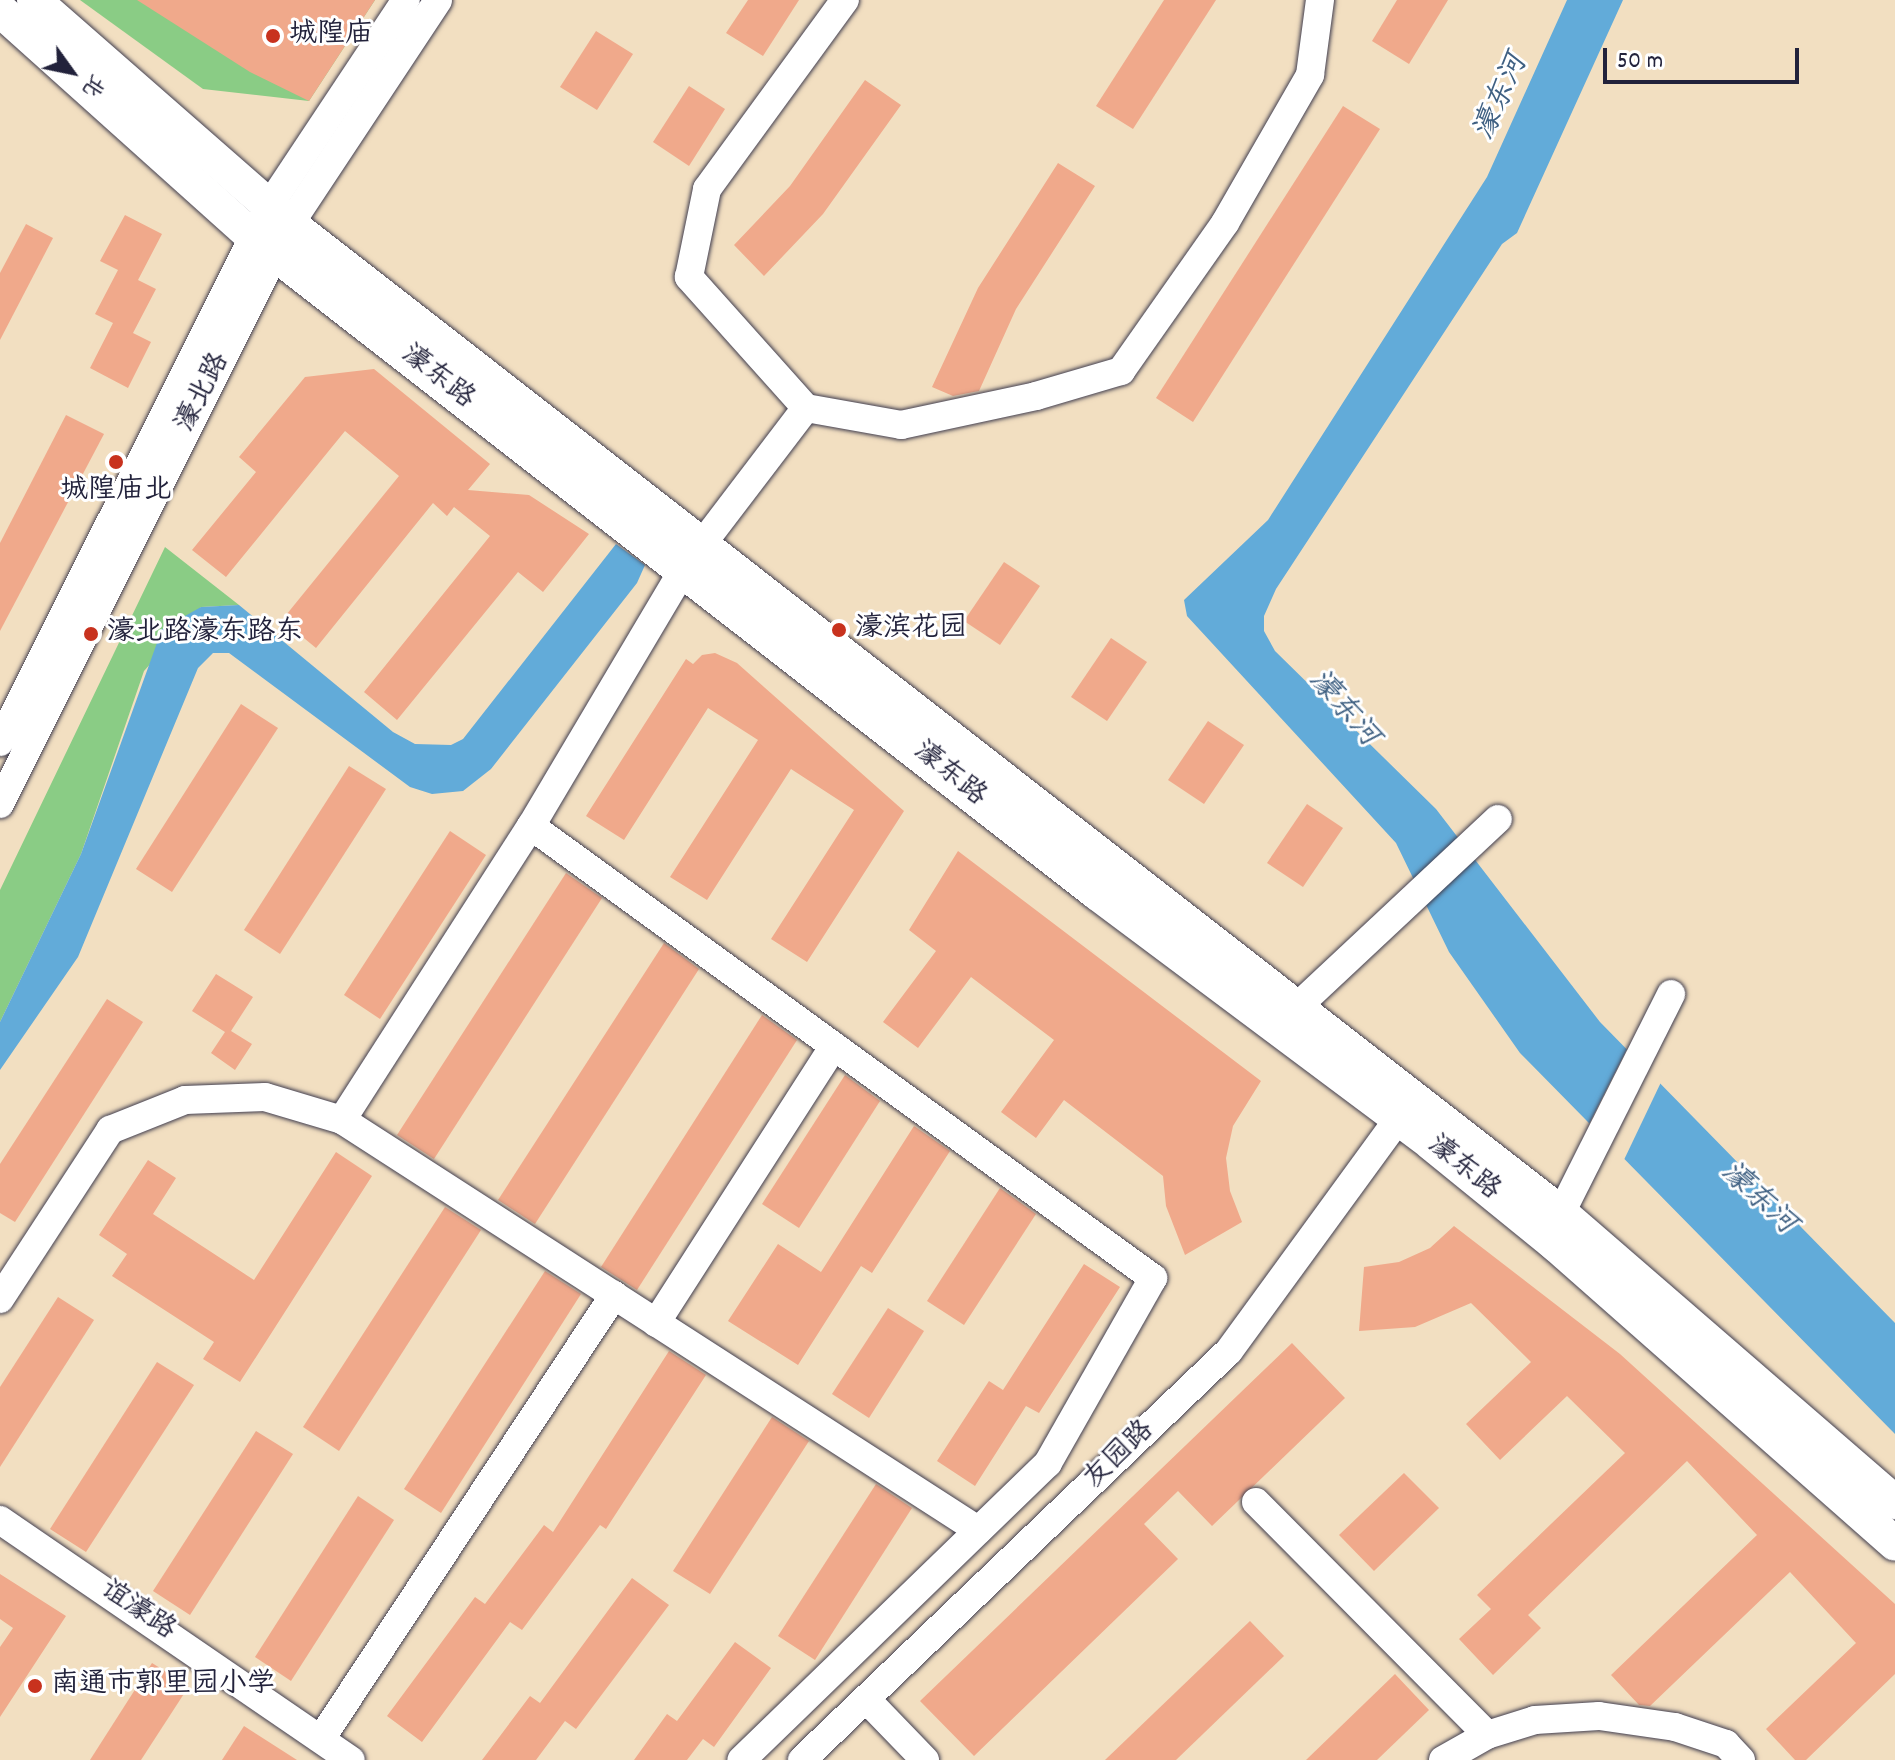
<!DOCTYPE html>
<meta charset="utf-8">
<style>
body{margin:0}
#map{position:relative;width:1895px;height:1760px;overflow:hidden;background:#f2dfc1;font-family:Dekko,"LXGW WenKai TC",sans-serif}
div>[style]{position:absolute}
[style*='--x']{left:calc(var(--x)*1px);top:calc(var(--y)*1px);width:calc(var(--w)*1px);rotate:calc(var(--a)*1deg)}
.green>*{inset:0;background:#8acc85}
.water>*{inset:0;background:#62abd9}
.pier>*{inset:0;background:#f2dfc1}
.building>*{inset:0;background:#f0a98b}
.roads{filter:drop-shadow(0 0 2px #413e4f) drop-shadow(0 0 2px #413e4f)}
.minor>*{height:28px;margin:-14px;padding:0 14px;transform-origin:14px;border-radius:14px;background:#fff}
.major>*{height:34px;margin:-17px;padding:0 17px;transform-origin:17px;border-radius:17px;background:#fff}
.dots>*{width:22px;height:22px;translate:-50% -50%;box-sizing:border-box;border:4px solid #fff;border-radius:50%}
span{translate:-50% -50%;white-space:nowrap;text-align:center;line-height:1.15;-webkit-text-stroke:6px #fff;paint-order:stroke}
.poi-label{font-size:28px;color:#22223b}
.left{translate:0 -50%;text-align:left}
.street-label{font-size:28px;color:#22223b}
.water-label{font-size:30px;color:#3f6082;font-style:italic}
.north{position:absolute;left:32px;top:32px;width:80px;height:80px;-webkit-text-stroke:6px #fff;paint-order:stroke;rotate:123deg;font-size:22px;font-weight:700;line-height:32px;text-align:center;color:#22223b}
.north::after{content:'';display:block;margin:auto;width:28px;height:36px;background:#22223b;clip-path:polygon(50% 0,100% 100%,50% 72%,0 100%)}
.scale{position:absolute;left:1603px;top:48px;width:196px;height:36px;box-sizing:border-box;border:4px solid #22223b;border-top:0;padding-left:10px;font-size:24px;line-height:28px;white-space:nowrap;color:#22223b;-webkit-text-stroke:6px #fff;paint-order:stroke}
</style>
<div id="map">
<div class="green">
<i style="clip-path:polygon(80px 0,375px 0,309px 101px,203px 89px)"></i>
<i style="clip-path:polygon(165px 547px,239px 605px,201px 607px,144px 671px,81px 854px,0 1022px,0 890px)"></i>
</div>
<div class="water">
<i style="clip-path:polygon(1567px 0,1623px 0,1517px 233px,1502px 244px,1276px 589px,1264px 616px,1264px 631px,1275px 651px,1436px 809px,1600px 1022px,1895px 1323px,1895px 1434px,1520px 1053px,1449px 952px,1396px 843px,1187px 616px,1184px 600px,1268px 520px,1487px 177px)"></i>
<i style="clip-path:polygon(616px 544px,645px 565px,637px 583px,491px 769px,463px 791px,432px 794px,410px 787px,229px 653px,213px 653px,198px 668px,78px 957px,0 1070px,0 1022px,81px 854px,162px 629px,201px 607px,239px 605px,393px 732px,415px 744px,451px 745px,463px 739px)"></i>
</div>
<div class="pier">
<i style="clip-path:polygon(1629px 1045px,1663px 1078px,1622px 1164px,1587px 1128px)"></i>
</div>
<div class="building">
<i style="clip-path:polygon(137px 0,375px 0,309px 101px,250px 72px)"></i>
<i style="clip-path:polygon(748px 0,799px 0,763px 56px,726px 33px)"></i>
<i style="clip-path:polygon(1164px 0,1216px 0,1133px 129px,1096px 106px)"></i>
<i style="clip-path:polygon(1397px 0,1448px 0,1409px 64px,1372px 41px)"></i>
<i style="clip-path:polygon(596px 31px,633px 54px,597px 110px,560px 87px)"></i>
<i style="clip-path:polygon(865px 80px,901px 105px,823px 214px,764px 276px,734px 245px,790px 186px)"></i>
<i style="clip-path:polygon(689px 86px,725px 109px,689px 166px,653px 142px)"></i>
<i style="clip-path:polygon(1343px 106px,1380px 129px,1193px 422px,1156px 398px)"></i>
<i style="clip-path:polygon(1058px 163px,1095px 186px,1016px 309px,979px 391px,953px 396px,932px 387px,978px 288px)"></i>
<i style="clip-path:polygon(125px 215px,162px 234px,138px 280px,156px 289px,133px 333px,151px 342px,128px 388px,90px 368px,113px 323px,95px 314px,118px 270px,100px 261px)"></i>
<i style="clip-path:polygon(26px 224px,53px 238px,0 340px,0 273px)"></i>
<i style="clip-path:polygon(374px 369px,490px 464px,468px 490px,529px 495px,589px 534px,543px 592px,518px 572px,397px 720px,364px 692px,490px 536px,454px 507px,447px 516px,433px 503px,316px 648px,282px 620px,399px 476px,345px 431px,226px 577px,192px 550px,256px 472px,239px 457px,305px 377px)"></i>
<i style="clip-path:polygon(66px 415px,104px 434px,0 631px,0 543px)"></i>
<i style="clip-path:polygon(1004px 562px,1040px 586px,1000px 645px,964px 621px)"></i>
<i style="clip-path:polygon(1111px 638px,1147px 662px,1107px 721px,1071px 697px)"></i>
<i style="clip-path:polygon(715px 653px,737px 663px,904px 811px,807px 962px,771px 939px,854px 810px,791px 769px,707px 900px,670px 877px,758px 740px,708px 708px,624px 840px,586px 816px,686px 659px,693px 664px,702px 655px)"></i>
<i style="clip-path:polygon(241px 704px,278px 728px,172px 892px,136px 869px)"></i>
<i style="clip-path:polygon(1208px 721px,1244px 745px,1204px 804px,1168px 780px)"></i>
<i style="clip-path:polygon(349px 766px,386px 789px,280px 954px,244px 930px)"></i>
<i style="clip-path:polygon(1307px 804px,1343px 828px,1303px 887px,1267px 863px)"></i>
<i style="clip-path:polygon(450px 831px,486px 855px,380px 1019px,344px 995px)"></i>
<i style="clip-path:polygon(958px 851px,1261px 1081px,1233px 1126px,1226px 1158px,1230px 1191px,1242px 1222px,1185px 1255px,1166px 1206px,1163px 1176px,1064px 1100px,1036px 1138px,1001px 1112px,1054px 1040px,971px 977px,918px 1048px,883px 1022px,936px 951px,909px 930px)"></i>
<i style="clip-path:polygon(566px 873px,602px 898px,434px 1159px,397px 1135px)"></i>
<i style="clip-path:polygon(664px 943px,699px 969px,535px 1224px,498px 1200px)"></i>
<i style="clip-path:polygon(216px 974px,253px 997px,231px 1031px,252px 1044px,235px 1070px,211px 1053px,225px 1032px,192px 1011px)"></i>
<i style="clip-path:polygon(107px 999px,143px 1022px,15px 1222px,0 1213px,0 1164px)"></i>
<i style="clip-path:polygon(762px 1015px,797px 1040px,637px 1290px,601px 1267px)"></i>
<i style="clip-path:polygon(845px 1075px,880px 1101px,799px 1228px,762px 1204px)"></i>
<i style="clip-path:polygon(914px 1126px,950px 1151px,872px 1273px,861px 1266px,798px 1365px,728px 1321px,778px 1244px,821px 1272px)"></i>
<i style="clip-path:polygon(336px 1152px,372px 1176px,240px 1382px,203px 1359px,214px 1342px,112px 1276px,127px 1254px,99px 1235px,148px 1160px,176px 1178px,153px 1214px,254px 1280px)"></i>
<i style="clip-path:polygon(1000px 1188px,1036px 1214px,964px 1325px,927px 1301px)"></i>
<i style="clip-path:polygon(445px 1207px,481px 1230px,339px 1451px,303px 1427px)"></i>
<i style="clip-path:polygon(1454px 1226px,1620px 1354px,1895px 1604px,1895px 1674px,1806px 1760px,1795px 1760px,1766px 1729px,1856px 1643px,1790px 1572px,1650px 1706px,1639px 1705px,1611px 1675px,1757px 1535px,1687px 1461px,1528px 1615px,1541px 1628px,1493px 1675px,1459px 1639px,1491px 1609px,1477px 1595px,1625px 1453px,1567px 1396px,1500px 1460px,1466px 1424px,1531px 1362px,1471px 1303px,1415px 1327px,1359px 1331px,1364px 1267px,1399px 1262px,1430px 1248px)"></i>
<i style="clip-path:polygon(1084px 1264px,1120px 1287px,1039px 1413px,1026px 1406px,975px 1486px,937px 1461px,989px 1381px,1003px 1390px)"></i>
<i style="clip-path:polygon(545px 1271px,581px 1294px,441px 1513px,404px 1489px)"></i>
<i style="clip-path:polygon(58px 1297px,94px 1320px,0 1467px,0 1387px)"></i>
<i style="clip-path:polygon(888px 1308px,924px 1331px,869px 1418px,832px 1394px)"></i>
<i style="clip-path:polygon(1292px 1343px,1345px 1398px,1212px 1526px,1178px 1491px,1144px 1524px,1178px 1559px,974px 1756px,920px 1701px)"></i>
<i style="clip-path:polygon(669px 1351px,706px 1375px,606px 1529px,600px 1525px,522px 1630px,510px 1622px,422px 1742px,387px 1716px,475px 1597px,485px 1604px,544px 1525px,553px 1532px)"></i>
<i style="clip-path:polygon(157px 1362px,194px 1385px,86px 1552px,50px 1529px)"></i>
<i style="clip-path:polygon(772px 1417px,809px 1441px,710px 1594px,673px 1571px)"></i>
<i style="clip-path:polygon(256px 1431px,293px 1454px,190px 1615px,153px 1591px)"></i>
<i style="clip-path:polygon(1404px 1473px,1439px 1508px,1374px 1571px,1339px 1535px)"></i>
<i style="clip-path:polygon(876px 1484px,912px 1508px,815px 1660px,778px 1636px)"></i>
<i style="clip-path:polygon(358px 1496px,394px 1520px,291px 1681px,255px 1657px)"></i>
<i style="clip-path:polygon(0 1574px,66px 1616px,0 1717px,0 1647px,13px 1628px,0 1619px)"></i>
<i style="clip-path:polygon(632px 1578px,669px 1605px,576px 1729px,565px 1721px,536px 1760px,482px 1760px,530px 1696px,540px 1703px)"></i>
<i style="clip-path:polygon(1250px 1621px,1284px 1656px,1176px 1760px,1105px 1760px)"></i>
<i style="clip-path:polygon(735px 1642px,771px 1668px,714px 1747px,703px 1739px,687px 1760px,634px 1760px,667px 1714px,677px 1721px)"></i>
<i style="clip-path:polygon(152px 1663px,189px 1686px,141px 1760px,90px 1760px)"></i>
<i style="clip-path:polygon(1395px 1674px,1429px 1710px,1377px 1760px,1306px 1760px)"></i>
<i style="clip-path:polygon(244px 1726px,297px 1760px,222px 1760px)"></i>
</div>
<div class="roads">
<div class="minor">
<i style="--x:806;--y:408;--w:176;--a:-131.8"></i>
<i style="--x:689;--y:277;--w:90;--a:-78.4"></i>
<i style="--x:707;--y:189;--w:234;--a:-53.9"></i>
<i style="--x:0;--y:742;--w:600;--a:-63.35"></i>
<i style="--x:269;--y:206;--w:247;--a:-56.4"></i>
<i style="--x:0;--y:804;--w:648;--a:-63.43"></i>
<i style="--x:290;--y:224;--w:268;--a:-56.5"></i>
<i style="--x:531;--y:826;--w:769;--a:36.01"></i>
<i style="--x:1153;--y:1278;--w:213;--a:119.6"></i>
<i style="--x:1048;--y:1463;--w:427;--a:135.9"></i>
<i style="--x:1297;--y:1007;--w:275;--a:-43.1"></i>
<i style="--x:342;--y:1120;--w:350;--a:-57.3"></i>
<i style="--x:531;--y:826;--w:300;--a:-59.3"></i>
<i style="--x:684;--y:568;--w:201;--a:-52.7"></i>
<i style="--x:806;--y:408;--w:97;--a:10.1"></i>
<i style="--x:901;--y:425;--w:138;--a:-12.1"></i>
<i style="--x:1036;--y:396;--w:89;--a:-16.4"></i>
<i style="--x:1121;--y:371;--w:181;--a:-54.9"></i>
<i style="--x:1225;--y:223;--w:171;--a:-60.1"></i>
<i style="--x:1310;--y:75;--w:76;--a:-82.4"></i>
<i style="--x:1561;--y:1213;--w:245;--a:-63.3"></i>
<i style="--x:0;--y:1299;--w:202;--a:-56.9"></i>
<i style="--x:110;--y:1130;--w:81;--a:-21.8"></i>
<i style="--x:185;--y:1100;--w:80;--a:-2.1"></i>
<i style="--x:265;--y:1097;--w:80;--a:16.6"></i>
<i style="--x:342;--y:1120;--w:757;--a:32.81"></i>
<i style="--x:656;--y:1323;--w:329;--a:-57.3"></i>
<i style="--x:1256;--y:1502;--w:328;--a:45.2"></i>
<i style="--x:0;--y:1520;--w:425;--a:34.4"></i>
<i style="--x:866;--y:1699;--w:85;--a:46"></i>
<i style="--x:321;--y:1739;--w:532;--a:-56.58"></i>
<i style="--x:802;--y:1760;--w:591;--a:-43.77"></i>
<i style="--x:1229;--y:1351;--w:288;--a:-53.9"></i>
<i style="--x:1443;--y:1760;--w:51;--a:-29.6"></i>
<i style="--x:1487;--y:1735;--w:50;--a:-17.4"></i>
<i style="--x:1535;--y:1720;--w:64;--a:-3.6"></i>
<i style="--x:1599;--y:1716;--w:77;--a:8.2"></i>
<i style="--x:1675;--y:1727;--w:54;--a:18.4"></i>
<i style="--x:1726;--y:1744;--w:22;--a:47"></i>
</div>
<div class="major">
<i style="--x:34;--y:0;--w:340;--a:41.2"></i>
<i style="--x:290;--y:224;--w:1610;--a:37.89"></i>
<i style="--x:1561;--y:1213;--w:442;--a:40.9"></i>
<i style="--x:0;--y:10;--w:340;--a:41.9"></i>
<i style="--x:253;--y:237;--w:1069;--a:37.86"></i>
<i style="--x:1097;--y:893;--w:419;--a:36.8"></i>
<i style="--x:1432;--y:1144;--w:159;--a:39.1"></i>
<i style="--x:1555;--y:1244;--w:453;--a:41.4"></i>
</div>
</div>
<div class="dots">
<i style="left:273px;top:36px;background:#c8321e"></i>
<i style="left:116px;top:462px;background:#c8321e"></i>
<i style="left:839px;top:630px;background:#c8321e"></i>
<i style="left:91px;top:634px;background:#c8321e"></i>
<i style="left:35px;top:1686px;background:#c8321e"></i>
</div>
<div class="poi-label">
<span class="left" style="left:289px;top:36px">城隍庙</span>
<span style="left:116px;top:492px">城隍庙北</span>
<span class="left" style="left:855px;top:630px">濠滨花园</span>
<span class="left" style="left:107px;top:634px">濠北路濠东路东</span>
<span class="left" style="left:51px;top:1686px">南通市郭里园小学</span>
</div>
<div class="street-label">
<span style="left:437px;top:378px;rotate:38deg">濠东路</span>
<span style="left:204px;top:393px;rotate:-63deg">濠北路</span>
<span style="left:949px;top:775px;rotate:39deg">濠东路</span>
<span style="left:1463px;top:1169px;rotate:39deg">濠东路</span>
<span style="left:1120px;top:1456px;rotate:-44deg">友园路</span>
<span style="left:137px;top:1611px;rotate:34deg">谊濠路</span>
</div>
<div class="water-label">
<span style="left:1503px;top:98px;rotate:-66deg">濠东河</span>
<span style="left:1342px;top:710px;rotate:49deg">濠东河</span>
<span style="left:1757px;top:1200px;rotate:43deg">濠东河</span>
</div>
<div class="north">北</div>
<div class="scale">50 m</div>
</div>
